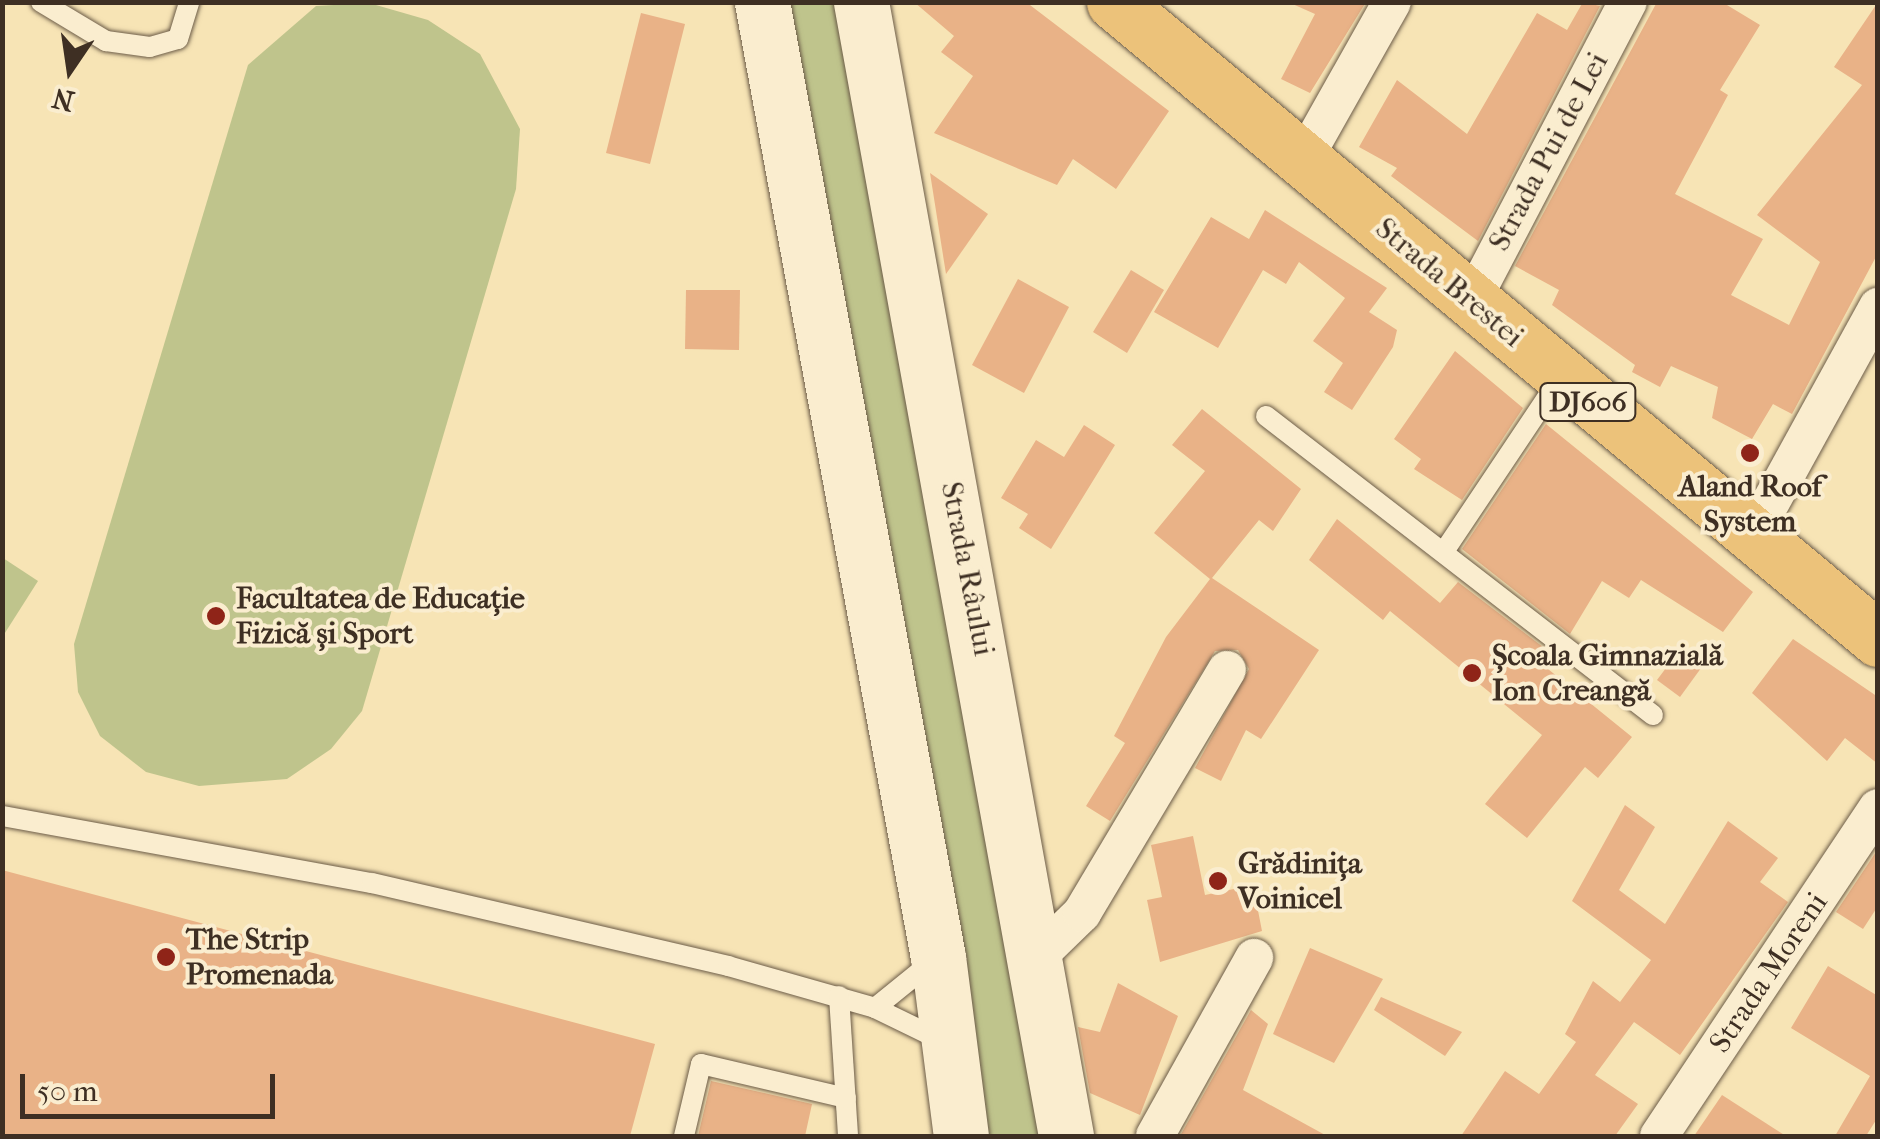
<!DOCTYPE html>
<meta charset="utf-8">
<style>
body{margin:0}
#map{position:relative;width:1880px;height:1139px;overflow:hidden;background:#f7e4b5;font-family:"IM FELL French Canon",serif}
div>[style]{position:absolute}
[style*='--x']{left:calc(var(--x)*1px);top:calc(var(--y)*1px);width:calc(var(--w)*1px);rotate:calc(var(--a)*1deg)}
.green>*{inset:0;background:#bfc48c}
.building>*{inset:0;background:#e9b287}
.roads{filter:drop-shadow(0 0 2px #6c5c48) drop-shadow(0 0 2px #6c5c48)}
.lane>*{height:20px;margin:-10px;padding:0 10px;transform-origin:10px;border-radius:10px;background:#faedcf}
.street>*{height:38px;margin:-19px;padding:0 19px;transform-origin:19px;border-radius:19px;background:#faedcf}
.secondary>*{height:55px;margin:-27.5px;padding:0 27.5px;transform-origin:27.5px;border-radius:27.5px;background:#faedcf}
.primary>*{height:55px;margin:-27.5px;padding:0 27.5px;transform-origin:27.5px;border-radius:27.5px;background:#ecc27a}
.dots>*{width:28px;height:28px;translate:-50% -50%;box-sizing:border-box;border:5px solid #faedcf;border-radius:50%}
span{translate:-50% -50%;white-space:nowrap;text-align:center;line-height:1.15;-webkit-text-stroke:8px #faedcf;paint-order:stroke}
.shield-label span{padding:2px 8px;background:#faedcf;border:2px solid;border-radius:8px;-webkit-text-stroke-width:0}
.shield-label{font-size:28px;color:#3e2f23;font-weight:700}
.street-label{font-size:30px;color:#3e2f23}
.poi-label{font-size:30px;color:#3e2f23;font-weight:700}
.left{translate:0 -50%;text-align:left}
.frame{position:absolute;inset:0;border:5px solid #3e2f23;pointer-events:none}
.north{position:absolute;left:20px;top:20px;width:100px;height:100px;-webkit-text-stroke:8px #faedcf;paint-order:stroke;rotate:193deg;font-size:28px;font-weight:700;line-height:40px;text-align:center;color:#3e2f23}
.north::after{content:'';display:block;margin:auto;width:35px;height:45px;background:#3e2f23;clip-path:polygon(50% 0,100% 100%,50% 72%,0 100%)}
.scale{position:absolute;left:20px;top:1074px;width:255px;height:45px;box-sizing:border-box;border:5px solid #3e2f23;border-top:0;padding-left:12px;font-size:30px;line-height:35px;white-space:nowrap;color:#3e2f23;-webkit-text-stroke:8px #faedcf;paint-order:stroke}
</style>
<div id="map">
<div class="green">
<i style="clip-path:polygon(369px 3px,428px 20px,480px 54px,520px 129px,516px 189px,362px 711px,331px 749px,287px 779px,199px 786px,146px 772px,100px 736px,78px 692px,74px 644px,248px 65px,316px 6px)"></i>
<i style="clip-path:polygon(777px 3px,835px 3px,1042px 1136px,982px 1136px)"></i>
<i style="clip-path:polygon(3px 558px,38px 581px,3px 636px)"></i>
</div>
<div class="building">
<i style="clip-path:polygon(914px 2px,1026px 2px,1169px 111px,1116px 189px,1073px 159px,1057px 185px,934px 133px,973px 76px,941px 52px,954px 36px)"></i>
<i style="clip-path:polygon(1288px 2px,1366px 2px,1310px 93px,1281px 79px,1315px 14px)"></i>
<i style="clip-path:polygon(1583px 2px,1600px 6px,1478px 241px,1391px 176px,1397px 168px,1359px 147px,1397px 80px,1467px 134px,1537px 13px,1567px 30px)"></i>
<i style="clip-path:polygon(1657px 2px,1722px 2px,1760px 25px,1720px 90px,1728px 95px,1675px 194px,1763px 239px,1731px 295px,1789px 325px,1820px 262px,1757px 215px,1862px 85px,1834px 67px,1878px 2px,1878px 253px,1792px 414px,1773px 404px,1752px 439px,1712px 418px,1718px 387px,1671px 366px,1660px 387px,1632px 372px,1635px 365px,1552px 305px,1559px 290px,1515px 266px)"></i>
<i style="clip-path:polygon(641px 13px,685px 24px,650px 164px,606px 153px)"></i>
<i style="clip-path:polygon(930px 173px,988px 214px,946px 274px)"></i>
<i style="clip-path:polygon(1265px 210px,1387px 288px,1369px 312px,1397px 330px,1393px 347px,1352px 410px,1324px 392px,1343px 363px,1313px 341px,1345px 298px,1299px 262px,1286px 284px,1263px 270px,1218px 348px,1154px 312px,1211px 217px,1249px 239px)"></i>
<i style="clip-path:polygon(1131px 270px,1164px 290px,1127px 353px,1093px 332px)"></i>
<i style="clip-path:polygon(1018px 279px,1069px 307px,1024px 393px,972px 365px)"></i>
<i style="clip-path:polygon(686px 290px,740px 290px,739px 350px,685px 349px)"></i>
<i style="clip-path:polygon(1455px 351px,1523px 408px,1462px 500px,1414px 469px,1421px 459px,1394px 439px)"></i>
<i style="clip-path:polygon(1202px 409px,1301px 489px,1273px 531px,1259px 520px,1212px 578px,1319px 650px,1261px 739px,1246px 730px,1221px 781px,1195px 768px,1249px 669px,1238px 650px,1215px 651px,1110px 821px,1086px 806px,1125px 743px,1114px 736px,1166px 637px,1210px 579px,1154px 533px,1205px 471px,1172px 445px)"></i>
<i style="clip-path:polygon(1546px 424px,1753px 592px,1723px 632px,1641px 580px,1629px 598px,1602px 581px,1570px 634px,1462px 549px)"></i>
<i style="clip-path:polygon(1084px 425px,1115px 445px,1051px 549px,1019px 528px,1028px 514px,1001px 498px,1036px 440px,1064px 457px)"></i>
<i style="clip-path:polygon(1337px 519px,1440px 603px,1458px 582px,1556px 657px,1548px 669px,1632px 737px,1598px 778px,1585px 767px,1527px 838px,1485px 804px,1542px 735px,1390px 611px,1383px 620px,1309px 560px)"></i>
<i style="clip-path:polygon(1793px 639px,1878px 697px,1878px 764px,1845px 738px,1827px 761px,1752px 693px)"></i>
<i style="clip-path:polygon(1681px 648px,1704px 664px,1680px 697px,1657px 680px)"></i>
<i style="clip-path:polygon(1625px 805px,1655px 827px,1619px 890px,1665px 924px,1728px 821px,1778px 858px,1760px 882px,1788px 902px,1680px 1055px,1634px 1022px,1595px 1075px,1638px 1104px,1615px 1136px,1461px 1136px,1505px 1071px,1539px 1094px,1576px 1042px,1565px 1034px,1593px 981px,1620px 1002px,1651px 960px,1572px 901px)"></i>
<i style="clip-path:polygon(1193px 836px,1205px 895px,1253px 885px,1262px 931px,1160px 962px,1147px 900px,1162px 897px,1151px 845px)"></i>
<i style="clip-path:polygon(1878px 849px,1878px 906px,1863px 929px,1836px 912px)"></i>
<i style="clip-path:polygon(2px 870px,655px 1044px,630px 1136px,2px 1136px)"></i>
<i style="clip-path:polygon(1310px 948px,1383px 979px,1334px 1063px,1273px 1034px)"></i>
<i style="clip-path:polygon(1828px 966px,1878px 996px,1878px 1117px,1866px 1136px,1835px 1136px,1870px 1076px,1791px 1028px)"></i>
<i style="clip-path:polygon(1118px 983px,1178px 1016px,1140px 1115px,1090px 1093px,1078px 1027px,1100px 1032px)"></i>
<i style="clip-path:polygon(1381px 997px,1462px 1032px,1445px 1056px,1374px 1010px)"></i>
<i style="clip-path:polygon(1251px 1010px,1268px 1024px,1243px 1090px,1327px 1136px,1180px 1136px)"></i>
<i style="clip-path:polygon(711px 1081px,812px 1104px,805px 1136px,698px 1136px)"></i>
<i style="clip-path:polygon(1722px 1095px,1786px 1136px,1694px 1136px)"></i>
</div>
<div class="roads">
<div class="lane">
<i style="--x:41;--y:2;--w:76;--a:31"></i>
<i style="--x:106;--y:41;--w:44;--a:7.8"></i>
<i style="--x:150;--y:47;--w:29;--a:-16"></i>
<i style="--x:178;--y:39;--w:39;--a:-73"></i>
<i style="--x:1266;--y:416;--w:489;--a:37.7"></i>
<i style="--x:1447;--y:547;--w:203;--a:-56.2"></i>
<i style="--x:2;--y:816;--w:376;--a:10.3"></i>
<i style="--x:372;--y:883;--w:366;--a:13.1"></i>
<i style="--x:728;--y:966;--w:153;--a:15.9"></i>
<i style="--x:875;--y:1008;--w:76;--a:25.9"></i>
<i style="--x:839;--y:996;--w:140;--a:86.3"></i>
<i style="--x:875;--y:1008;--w:75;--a:-39"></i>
<i style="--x:684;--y:1136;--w:74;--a:-76.7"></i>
<i style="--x:701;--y:1064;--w:149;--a:13.2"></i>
</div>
<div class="street">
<i style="--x:1303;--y:160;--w:181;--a:-60.6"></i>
<i style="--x:1471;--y:302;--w:339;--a:-62.4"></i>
<i style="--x:1751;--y:538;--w:264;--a:-61.2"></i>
<i style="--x:1039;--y:955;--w:60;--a:-44.3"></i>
<i style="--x:1082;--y:913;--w:283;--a:-59.2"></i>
<i style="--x:1155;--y:1136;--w:204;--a:-60.9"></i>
<i style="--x:1659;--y:1136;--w:394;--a:-56.3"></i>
</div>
<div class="secondary">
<i style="--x:762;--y:2;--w:971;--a:79.56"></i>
<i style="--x:938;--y:957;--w:180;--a:82.7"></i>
<i style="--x:861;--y:2;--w:1152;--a:79.75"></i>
</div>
<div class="primary">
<i style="--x:1114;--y:2;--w:995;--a:39.82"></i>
</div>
</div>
<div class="dots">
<i style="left:1750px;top:453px;background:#8f2418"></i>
<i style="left:216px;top:616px;background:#8f2418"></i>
<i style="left:1472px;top:673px;background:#8f2418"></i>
<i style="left:1218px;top:881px;background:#8f2418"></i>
<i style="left:166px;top:957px;background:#8f2418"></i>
</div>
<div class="shield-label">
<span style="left:1588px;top:402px">DJ606</span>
</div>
<div class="street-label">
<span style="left:1549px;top:152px;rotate:-62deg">Strada Pui de Lei</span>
<span style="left:1449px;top:283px;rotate:40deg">Strada Brestei</span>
<span style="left:967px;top:569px;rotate:79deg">Strada Râului</span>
<span style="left:1769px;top:973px;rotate:-56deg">Strada Moreni</span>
</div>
<div class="poi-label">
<span style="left:1750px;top:504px">Aland Roof<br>System</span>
<span class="left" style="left:236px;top:616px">Facultatea de Educație<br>Fizică și Sport</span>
<span class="left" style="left:1492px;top:673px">Școala Gimnazială<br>Ion Creangă</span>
<span class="left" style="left:1238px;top:881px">Grădinița<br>Voinicel</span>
<span class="left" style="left:186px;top:957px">The Strip<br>Promenada</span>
</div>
<div class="frame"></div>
<div class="north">N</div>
<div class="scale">50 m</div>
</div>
